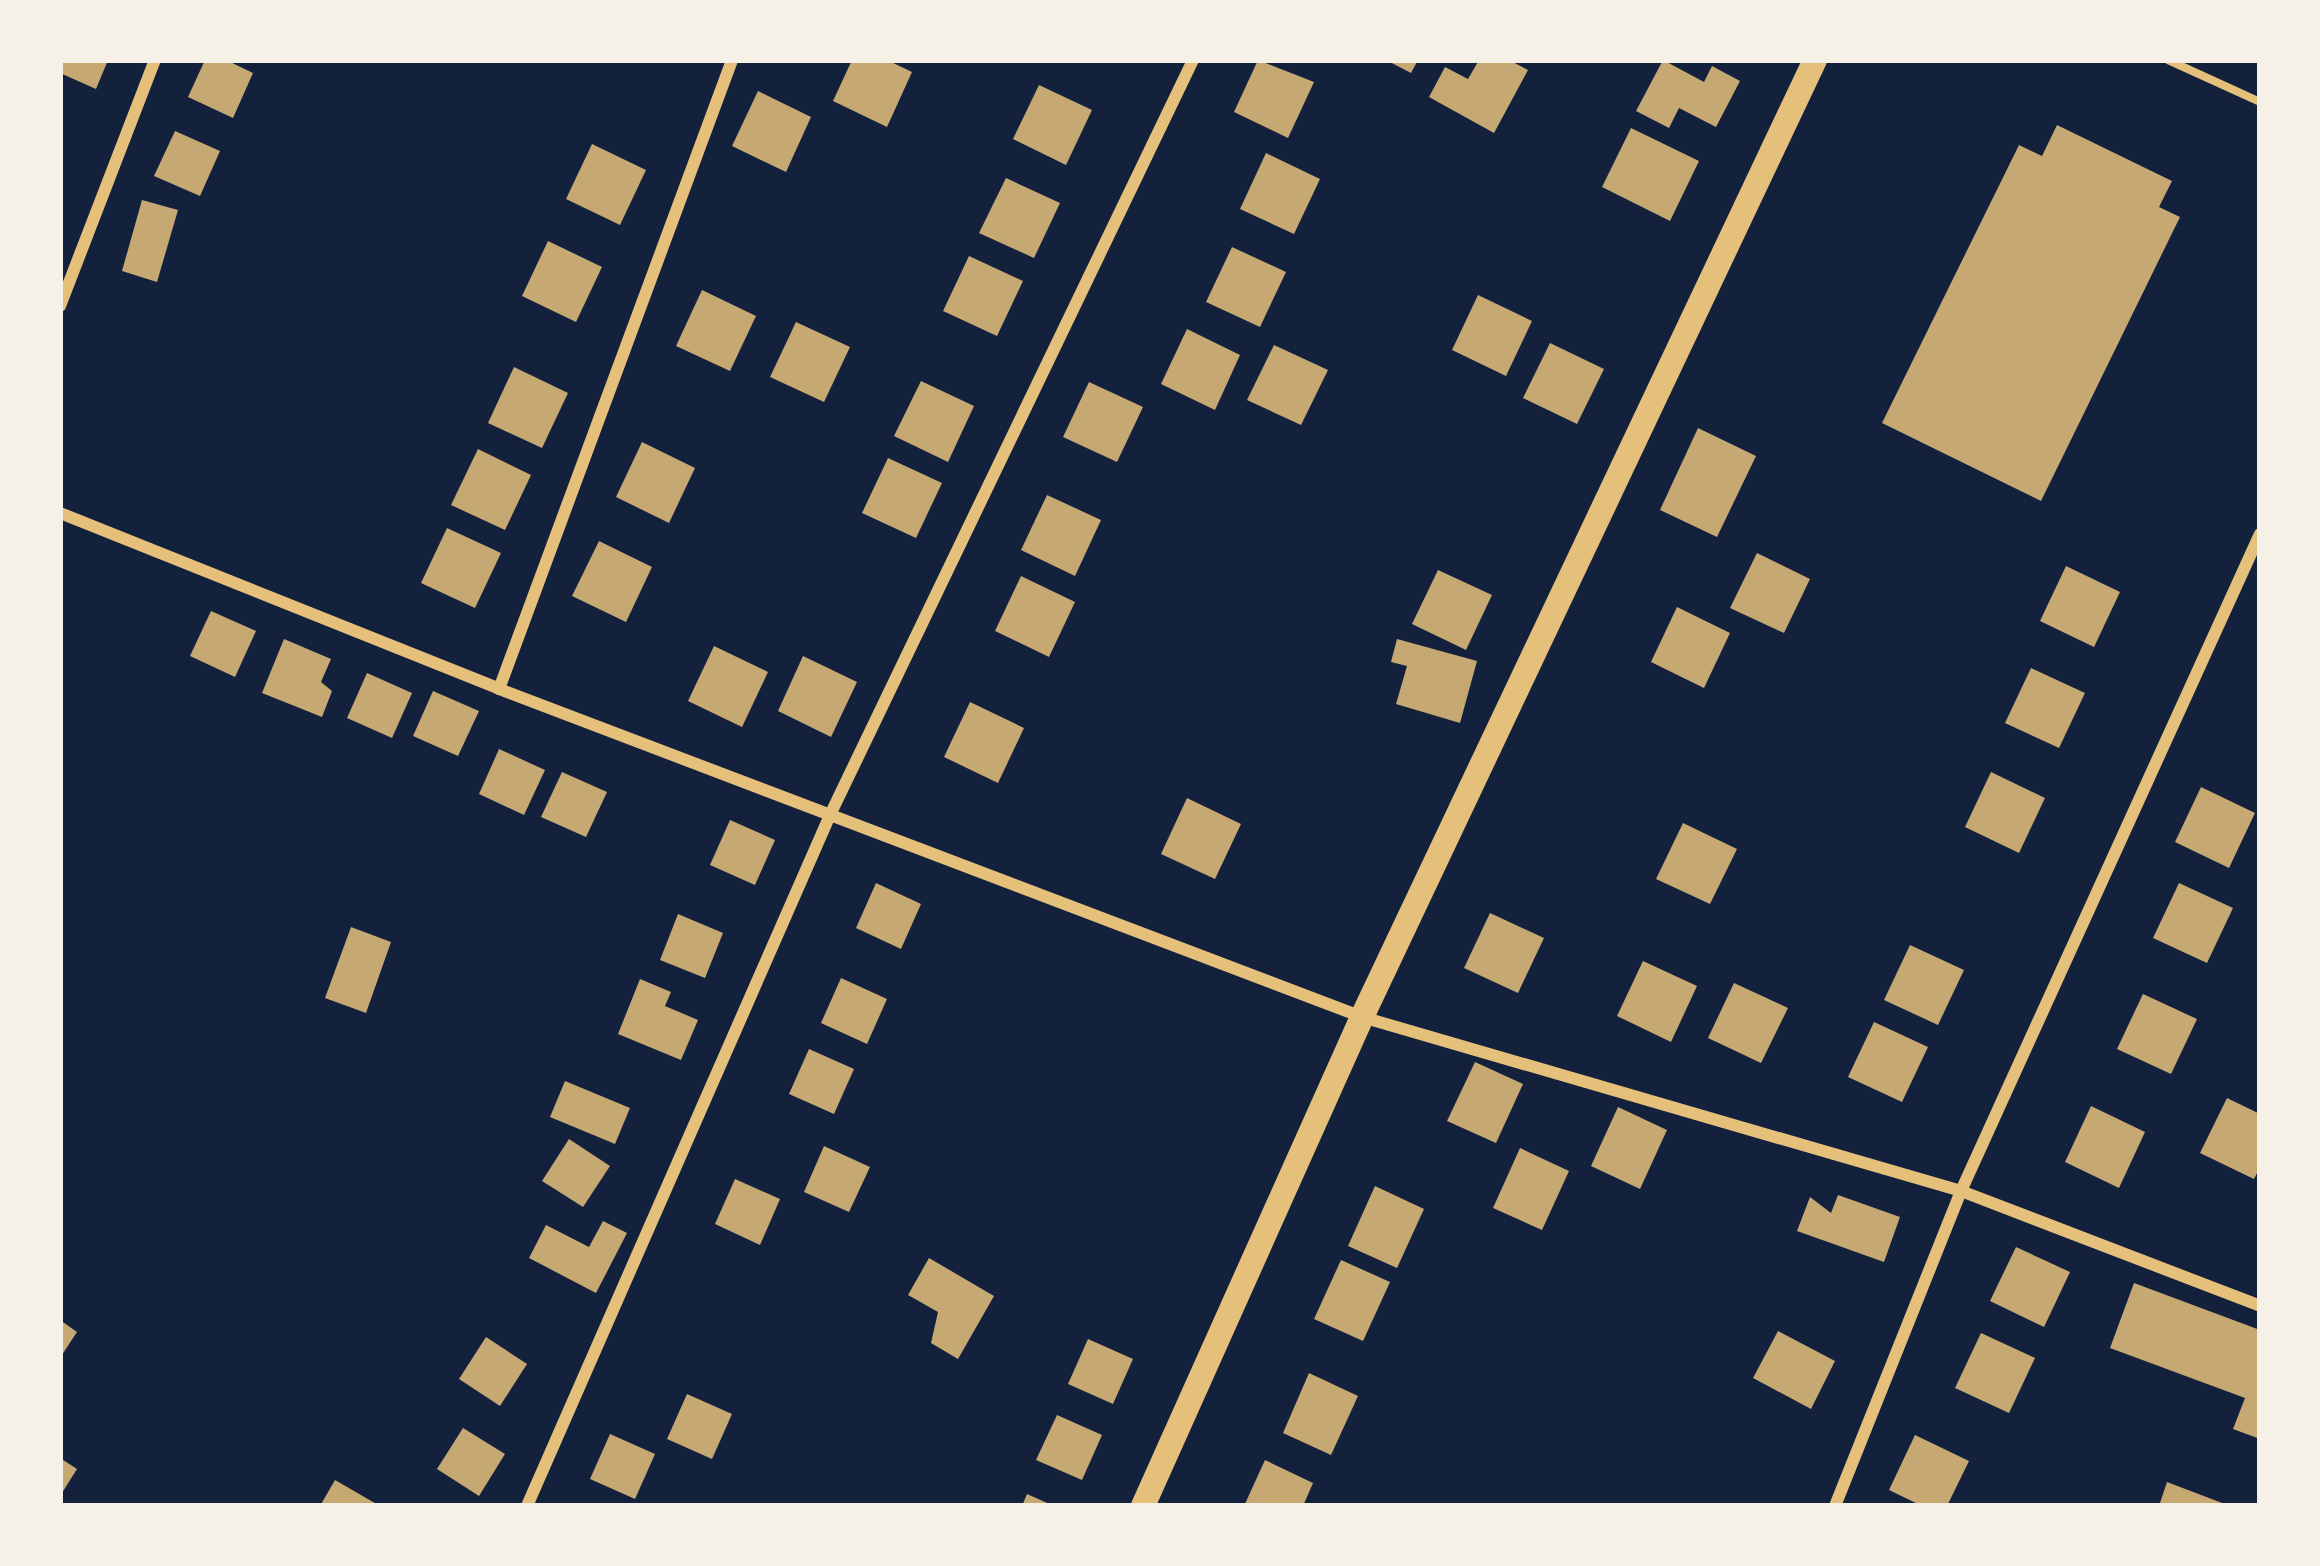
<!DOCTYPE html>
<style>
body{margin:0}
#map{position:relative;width:2320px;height:1566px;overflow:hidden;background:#14213d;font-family:Ubuntu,sans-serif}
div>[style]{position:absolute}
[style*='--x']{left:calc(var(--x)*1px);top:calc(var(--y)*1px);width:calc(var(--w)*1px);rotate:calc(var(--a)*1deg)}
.building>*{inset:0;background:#c6a872}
.service>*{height:8px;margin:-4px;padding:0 4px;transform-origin:4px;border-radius:4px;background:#e5c07b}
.minor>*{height:12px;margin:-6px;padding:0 6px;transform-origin:6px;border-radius:6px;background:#e5c07b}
.secondary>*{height:24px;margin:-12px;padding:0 12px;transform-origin:12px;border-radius:12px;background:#e5c07b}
span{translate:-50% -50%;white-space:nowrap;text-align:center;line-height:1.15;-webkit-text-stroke:10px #f6f1e7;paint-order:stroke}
.frame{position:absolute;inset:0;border:63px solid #f6f1e7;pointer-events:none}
</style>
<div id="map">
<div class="building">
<i style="clip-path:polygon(60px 60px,108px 60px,96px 89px,60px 73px)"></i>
<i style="clip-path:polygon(205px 60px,226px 60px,253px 73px,233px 118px,188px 97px)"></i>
<i style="clip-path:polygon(852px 60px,887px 60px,912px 72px,887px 127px,833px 101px)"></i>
<i style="clip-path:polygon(1258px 60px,1314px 82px,1288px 138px,1234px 112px)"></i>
<i style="clip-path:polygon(1386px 60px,1418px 60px,1411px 73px)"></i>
<i style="clip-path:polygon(1479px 60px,1509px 60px,1528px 70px,1494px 133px,1429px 97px,1445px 67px,1468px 79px)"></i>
<i style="clip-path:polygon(1663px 60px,1704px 82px,1712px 66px,1740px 81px,1716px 127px,1679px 108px,1669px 128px,1636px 111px)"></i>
<i style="clip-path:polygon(1039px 85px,1092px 110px,1066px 165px,1013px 139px)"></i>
<i style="clip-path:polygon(758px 91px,811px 117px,786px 172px,732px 146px)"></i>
<i style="clip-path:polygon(2057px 125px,2172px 181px,2159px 207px,2180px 217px,2041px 501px,1882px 423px,2019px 145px,2042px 156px)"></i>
<i style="clip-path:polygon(1631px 128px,1699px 161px,1670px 221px,1602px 187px)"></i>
<i style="clip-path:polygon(175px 131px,220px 151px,200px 196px,154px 176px)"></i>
<i style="clip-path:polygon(592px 144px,646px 170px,620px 225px,566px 199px)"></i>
<i style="clip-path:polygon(1266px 153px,1320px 179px,1294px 234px,1240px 209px)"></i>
<i style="clip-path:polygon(1006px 178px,1060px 203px,1034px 258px,979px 233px)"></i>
<i style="clip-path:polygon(142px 200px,178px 210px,157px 282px,122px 271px)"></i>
<i style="clip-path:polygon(548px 241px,602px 267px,576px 322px,522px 296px)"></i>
<i style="clip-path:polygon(1232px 247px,1286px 272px,1260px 327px,1206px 302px)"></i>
<i style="clip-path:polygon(969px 256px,1023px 281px,997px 336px,943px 311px)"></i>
<i style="clip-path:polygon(702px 290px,756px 316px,730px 371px,676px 346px)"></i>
<i style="clip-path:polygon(1478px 295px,1532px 321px,1506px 376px,1452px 350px)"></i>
<i style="clip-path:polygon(796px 322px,850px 347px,824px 402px,770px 377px)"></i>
<i style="clip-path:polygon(1187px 329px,1240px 355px,1215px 410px,1161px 384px)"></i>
<i style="clip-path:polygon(1550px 343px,1604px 369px,1577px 424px,1523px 398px)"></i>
<i style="clip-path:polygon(1274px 345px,1328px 370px,1301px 425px,1247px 400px)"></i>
<i style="clip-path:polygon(514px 367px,568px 393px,542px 448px,488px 423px)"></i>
<i style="clip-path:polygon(921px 381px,974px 406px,948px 462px,894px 436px)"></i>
<i style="clip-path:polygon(1089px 382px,1143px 407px,1117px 462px,1063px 437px)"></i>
<i style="clip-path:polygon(1698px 428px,1756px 456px,1717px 537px,1660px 510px)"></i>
<i style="clip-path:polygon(642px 442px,695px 468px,669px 523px,616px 497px)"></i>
<i style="clip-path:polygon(478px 449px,531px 475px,505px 530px,451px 505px)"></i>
<i style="clip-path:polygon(888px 458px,942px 483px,916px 538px,862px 513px)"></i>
<i style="clip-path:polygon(1047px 495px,1101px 520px,1075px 576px,1021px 550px)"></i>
<i style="clip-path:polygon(447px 528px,501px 553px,475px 608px,421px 583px)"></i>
<i style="clip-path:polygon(599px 541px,652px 567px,626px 622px,572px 596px)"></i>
<i style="clip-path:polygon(1757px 553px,1810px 579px,1784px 633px,1730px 608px)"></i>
<i style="clip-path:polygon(2066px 566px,2120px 592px,2094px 647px,2040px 621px)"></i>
<i style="clip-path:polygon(1438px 570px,1492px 595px,1466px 650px,1412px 624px)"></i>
<i style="clip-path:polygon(1021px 576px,1075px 602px,1049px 657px,995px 631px)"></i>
<i style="clip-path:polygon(1677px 607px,1730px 633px,1704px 688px,1651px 662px)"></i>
<i style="clip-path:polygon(211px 611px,256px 631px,235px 677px,190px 656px)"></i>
<i style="clip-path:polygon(284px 639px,331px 659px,321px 682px,332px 691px,322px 717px,262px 693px)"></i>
<i style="clip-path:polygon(1397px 639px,1477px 661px,1460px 723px,1396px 704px,1407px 666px,1391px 662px)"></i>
<i style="clip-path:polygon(714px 646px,768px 672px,742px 727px,688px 701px)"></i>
<i style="clip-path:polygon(803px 656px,857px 682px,831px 737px,778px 711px)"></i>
<i style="clip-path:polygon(2031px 668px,2085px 693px,2059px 748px,2005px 723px)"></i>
<i style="clip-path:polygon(367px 673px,412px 693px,392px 738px,347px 718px)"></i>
<i style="clip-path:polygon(433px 691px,479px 711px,458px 756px,413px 736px)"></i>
<i style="clip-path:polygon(970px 702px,1024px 728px,998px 783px,944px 757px)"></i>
<i style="clip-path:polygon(499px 749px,545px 770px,524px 815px,479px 794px)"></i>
<i style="clip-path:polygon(562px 772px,607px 792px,586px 837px,541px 817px)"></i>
<i style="clip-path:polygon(1991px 772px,2045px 798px,2019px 853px,1965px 827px)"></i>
<i style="clip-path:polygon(2201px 787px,2255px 813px,2229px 868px,2175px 842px)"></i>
<i style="clip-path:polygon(1187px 798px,1241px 824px,1215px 879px,1161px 854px)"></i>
<i style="clip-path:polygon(730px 820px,775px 840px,755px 885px,710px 865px)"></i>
<i style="clip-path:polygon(1683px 823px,1737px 849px,1710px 904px,1656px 879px)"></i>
<i style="clip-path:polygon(876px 883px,921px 904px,901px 949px,856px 928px)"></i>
<i style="clip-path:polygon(2179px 883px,2233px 908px,2207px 963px,2153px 938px)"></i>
<i style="clip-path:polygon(1490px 913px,1544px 938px,1518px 993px,1464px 968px)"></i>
<i style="clip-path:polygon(678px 914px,723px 933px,705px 978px,660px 960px)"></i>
<i style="clip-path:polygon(351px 927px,391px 942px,366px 1013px,325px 998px)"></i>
<i style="clip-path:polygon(1910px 945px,1964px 970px,1938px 1025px,1884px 1000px)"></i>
<i style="clip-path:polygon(1643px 961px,1697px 986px,1671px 1042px,1617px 1016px)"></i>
<i style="clip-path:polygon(841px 978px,887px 999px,867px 1044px,821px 1023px)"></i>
<i style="clip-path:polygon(640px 979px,671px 992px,665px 1006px,698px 1020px,681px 1060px,618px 1034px)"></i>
<i style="clip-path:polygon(1734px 983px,1788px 1008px,1761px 1063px,1708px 1038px)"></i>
<i style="clip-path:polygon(2143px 994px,2197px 1019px,2171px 1074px,2117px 1049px)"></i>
<i style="clip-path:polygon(1874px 1022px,1928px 1047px,1902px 1102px,1848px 1077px)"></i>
<i style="clip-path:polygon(809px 1049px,854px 1069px,834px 1114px,789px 1094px)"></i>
<i style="clip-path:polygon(1475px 1062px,1523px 1084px,1496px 1143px,1447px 1121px)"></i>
<i style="clip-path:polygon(565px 1081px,630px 1108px,615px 1144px,550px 1117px)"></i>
<i style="clip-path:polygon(2227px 1098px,2260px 1114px,2260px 1167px,2254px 1179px,2200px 1153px)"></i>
<i style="clip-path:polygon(2091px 1106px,2145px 1132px,2119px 1188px,2065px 1162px)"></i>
<i style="clip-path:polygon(1618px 1107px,1667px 1130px,1640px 1189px,1591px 1166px)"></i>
<i style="clip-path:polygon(569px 1139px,610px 1166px,583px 1207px,542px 1181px)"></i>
<i style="clip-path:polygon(824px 1146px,870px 1167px,849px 1212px,804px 1192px)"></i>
<i style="clip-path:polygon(1520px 1148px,1569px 1171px,1542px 1230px,1493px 1208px)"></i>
<i style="clip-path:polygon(735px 1179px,780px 1199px,760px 1245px,715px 1224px)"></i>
<i style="clip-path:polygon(1375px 1186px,1424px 1209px,1397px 1268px,1348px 1246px)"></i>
<i style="clip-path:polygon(1838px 1195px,1900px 1217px,1884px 1262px,1797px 1231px,1810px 1197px,1831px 1213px)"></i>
<i style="clip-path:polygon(603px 1221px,627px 1233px,596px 1293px,529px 1258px,546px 1225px,589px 1247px)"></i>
<i style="clip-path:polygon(2016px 1247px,2070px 1272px,2044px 1327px,1990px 1301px)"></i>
<i style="clip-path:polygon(929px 1258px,994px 1296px,958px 1359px,931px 1343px,938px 1312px,908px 1295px)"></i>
<i style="clip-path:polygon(1341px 1260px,1390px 1282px,1363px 1341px,1314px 1319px)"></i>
<i style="clip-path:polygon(2134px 1283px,2260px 1330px,2260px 1439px,2233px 1429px,2245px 1398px,2110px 1348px)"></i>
<i style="clip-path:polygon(60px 1320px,77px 1332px,60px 1358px)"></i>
<i style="clip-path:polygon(1778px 1331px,1835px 1361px,1811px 1409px,1753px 1378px)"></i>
<i style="clip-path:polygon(1981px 1333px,2035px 1358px,2009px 1413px,1955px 1388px)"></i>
<i style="clip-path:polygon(486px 1337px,527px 1364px,500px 1406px,459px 1379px)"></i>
<i style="clip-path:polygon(1088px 1339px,1133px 1359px,1113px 1404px,1068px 1384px)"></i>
<i style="clip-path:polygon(1309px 1373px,1358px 1396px,1331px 1455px,1283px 1433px)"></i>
<i style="clip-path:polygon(687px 1394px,732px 1414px,712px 1459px,667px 1439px)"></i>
<i style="clip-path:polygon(1057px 1415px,1102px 1435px,1082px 1480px,1036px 1460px)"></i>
<i style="clip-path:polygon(463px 1428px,505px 1454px,479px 1496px,437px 1469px)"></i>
<i style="clip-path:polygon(610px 1434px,655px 1454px,635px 1499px,590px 1479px)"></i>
<i style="clip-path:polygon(1915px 1435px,1969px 1461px,1947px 1506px,1922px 1506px,1889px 1490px)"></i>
<i style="clip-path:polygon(60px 1458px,77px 1469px,60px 1496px)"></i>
<i style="clip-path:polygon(1265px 1460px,1313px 1483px,1303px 1506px,1244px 1506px)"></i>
<i style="clip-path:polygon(335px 1480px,380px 1506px,320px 1506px)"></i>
<i style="clip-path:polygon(2167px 1482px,2230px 1506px,2159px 1506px)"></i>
<i style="clip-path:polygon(1027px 1494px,1054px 1506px,1022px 1506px)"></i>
</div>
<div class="service">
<i style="--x:2168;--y:60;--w:101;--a:24.5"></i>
</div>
<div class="minor">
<i style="--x:60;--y:306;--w:264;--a:-68.9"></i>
<i style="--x:60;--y:513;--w:473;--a:21.8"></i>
<i style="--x:499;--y:689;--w:923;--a:20.81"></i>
<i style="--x:1362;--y:1017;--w:624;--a:16.2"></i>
<i style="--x:1961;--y:1191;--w:320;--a:21"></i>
<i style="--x:499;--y:689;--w:671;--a:-69.67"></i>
<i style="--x:527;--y:1506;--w:755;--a:-66.32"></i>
<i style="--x:830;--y:815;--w:838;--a:-64.32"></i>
<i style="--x:1835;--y:1506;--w:339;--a:-68.2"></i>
<i style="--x:1961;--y:1191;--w:722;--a:-65.53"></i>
</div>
<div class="secondary">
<i style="--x:1143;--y:1506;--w:536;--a:-65.87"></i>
<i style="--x:1362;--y:1017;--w:1059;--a:-64.67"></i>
</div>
<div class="frame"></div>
</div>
